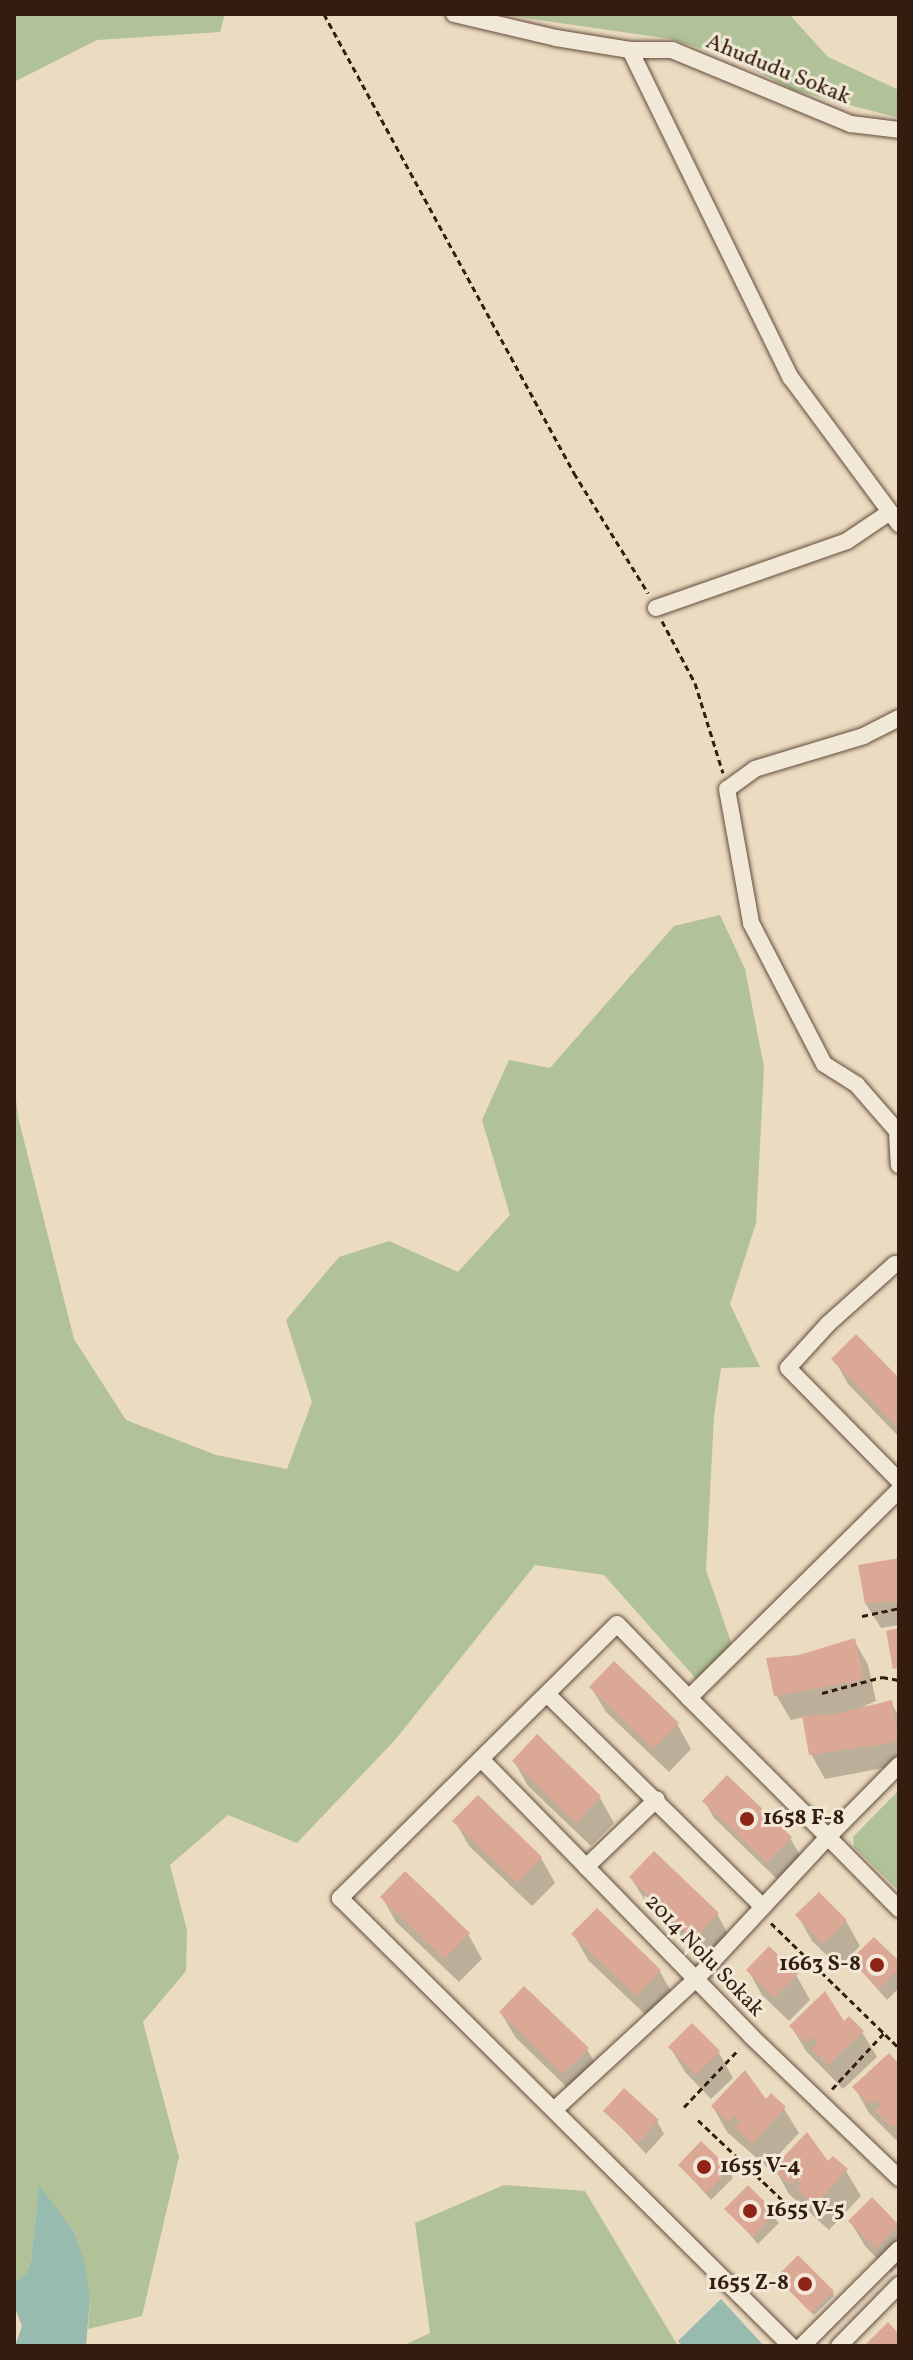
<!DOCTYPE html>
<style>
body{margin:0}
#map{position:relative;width:913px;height:2360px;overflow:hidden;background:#ebdbc1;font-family:Vollkorn,serif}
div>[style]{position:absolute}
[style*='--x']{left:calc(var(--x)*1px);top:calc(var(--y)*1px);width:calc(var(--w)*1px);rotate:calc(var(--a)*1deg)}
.green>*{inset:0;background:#b1c198}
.water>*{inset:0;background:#98bbb0}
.shadow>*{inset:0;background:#0003}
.building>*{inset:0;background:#dca896}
.path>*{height:3px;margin-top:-1.5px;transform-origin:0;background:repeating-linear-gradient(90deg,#341d0e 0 6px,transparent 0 10px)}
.roads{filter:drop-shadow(0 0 2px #624c3b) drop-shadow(0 0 2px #624c3b)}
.street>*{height:16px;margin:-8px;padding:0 8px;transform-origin:8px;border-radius:8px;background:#f2e8d7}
.dots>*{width:22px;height:22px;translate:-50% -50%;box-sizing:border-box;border:4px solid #f2e8d7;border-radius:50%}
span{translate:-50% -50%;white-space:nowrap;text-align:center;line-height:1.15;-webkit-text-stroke:6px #f2e8d7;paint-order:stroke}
.street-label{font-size:22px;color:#341d0e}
.poi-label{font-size:22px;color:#341d0e;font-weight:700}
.left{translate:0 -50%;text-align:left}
.right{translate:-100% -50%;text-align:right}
.frame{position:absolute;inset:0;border:16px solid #341d0e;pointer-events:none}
</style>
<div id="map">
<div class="green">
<i style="clip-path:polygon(14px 14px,225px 14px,220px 32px,97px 40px,14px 82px)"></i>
<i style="clip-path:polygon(789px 14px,828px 57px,899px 90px,899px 118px,793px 90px,731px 58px,671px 39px,505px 15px)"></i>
<i style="clip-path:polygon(720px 915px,745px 969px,764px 1067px,756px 1223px,730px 1304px,760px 1367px,721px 1368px,714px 1416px,706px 1570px,732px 1645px,698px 1681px,604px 1575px,535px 1565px,395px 1740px,297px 1843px,228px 1815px,170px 1865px,187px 1930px,186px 1971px,143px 2022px,179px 2157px,142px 2316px,88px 2329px,90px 2298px,74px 2232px,39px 2187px,31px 2261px,26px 2274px,14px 2282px,14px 1082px,18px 1117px,74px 1339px,126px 1420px,216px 1455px,287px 1469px,312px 1402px,286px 1320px,339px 1257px,389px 1241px,458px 1272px,510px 1215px,482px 1120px,509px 1060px,550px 1068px,674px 926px)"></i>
<i style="clip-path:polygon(899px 1790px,899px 1891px,854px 1847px,853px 1837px)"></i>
<i style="clip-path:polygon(504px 2185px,585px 2191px,678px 2346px,402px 2346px,430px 2333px,415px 2223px)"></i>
</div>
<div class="water">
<i style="clip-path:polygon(39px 2185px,74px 2232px,84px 2261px,90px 2298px,86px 2346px,15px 2346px,22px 2326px,14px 2305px,14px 2282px,26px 2274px,31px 2261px)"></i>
<i style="clip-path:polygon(721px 2299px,764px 2346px,682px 2346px,678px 2341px)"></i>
</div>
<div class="shadow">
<i style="clip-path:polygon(834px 1359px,899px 1381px,899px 1437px,848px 1384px)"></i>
<i style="clip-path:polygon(899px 1560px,899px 1625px,881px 1628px,866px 1604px)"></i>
<i style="clip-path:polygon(854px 1640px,868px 1665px,876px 1701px,862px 1707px,891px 1702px,899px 1717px,899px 1765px,825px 1779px,811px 1754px,805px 1717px,791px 1720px,776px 1695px,800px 1657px)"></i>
<i style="clip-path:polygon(591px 1687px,677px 1724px,691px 1749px,669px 1772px,606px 1712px)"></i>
<i style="clip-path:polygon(537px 1737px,600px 1798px,614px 1823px,591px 1846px,528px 1786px,514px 1761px)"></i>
<i style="clip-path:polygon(705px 1802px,790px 1838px,800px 1855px,777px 1879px,714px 1818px)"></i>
<i style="clip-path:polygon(455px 1821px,541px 1858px,555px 1883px,532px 1906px,469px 1846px)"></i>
<i style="clip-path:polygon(631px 1878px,717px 1914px,731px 1939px,708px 1963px,646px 1902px)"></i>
<i style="clip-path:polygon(819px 1895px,846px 1921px,860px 1946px,839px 1967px,812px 1941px,798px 1916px)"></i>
<i style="clip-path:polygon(382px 1897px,468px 1934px,482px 1959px,459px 1982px,396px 1922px)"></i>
<i style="clip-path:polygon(597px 1911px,660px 1972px,674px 1996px,651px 2020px,588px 1960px,574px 1935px)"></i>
<i style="clip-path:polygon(853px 1961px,899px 1964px,899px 1988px,887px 2000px)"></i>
<i style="clip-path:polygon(748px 1970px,796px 1975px,810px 2000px,789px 2021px,762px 1995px)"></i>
<i style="clip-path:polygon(501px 2013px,587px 2049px,601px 2074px,578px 2098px,516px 2038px)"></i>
<i style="clip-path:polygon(844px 2024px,862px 2032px,877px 2057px,843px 2089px,806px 2051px,791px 2026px)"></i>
<i style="clip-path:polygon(692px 2026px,719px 2053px,733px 2078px,711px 2099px,685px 2072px,670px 2047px)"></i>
<i style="clip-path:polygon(899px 2073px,899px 2143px,869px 2113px,855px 2088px)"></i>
<i style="clip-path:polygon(766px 2102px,784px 2109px,799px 2133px,767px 2167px,727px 2132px,713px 2107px)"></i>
<i style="clip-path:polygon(606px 2111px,657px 2121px,664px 2134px,646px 2154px)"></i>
<i style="clip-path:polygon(827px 2164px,846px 2171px,861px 2196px,829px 2230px,789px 2194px,775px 2169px)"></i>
<i style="clip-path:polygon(680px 2165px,728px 2170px,733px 2178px,711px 2200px)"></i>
<i style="clip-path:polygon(748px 2188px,779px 2223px,758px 2244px,727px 2209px)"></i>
<i style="clip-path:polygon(872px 2200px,899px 2228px,899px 2265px,891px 2273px,865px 2246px,850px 2221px)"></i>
<i style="clip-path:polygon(778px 2278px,833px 2292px,834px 2296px,814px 2315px)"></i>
</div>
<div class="building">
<i style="clip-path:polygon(856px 1334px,899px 1378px,899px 1429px,831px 1359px)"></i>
<i style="clip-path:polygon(899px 1558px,899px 1601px,865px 1604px,858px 1565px)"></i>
<i style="clip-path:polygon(899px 1628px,899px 1668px,893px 1669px,886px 1631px)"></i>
<i style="clip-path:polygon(855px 1638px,863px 1676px,858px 1681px,774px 1696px,766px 1658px,799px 1655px)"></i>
<i style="clip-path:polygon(614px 1661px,679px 1723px,653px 1749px,589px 1687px)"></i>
<i style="clip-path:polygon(892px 1700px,898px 1738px,893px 1743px,809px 1755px,802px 1716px,836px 1714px)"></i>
<i style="clip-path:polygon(537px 1734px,601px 1796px,576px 1823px,512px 1761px)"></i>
<i style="clip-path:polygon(727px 1775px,792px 1837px,767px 1863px,702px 1801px)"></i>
<i style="clip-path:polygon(478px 1795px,542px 1857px,517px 1883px,452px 1821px)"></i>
<i style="clip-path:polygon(654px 1851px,719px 1913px,693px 1939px,629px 1877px)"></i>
<i style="clip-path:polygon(405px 1871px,470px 1933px,444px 1959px,380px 1897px)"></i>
<i style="clip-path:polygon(819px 1892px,847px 1920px,823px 1944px,795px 1915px)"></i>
<i style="clip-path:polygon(597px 1908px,661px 1970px,636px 1996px,571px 1934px)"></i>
<i style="clip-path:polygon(874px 1937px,899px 1961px,899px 1968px,879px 1989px,850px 1960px)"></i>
<i style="clip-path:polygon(769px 1946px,798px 1974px,774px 1998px,746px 1970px)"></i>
<i style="clip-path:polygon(524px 1986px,589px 2048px,563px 2074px,499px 2012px)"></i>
<i style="clip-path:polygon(825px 1991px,844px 2021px,849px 2016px,864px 2031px,828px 2065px,812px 2049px,818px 2043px,812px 2037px,806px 2043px,789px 2026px)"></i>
<i style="clip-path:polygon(692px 2023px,720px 2051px,696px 2075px,668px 2047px)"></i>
<i style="clip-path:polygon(889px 2053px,899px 2064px,899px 2124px,891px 2127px,875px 2111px,881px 2105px,875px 2099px,869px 2105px,852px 2087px)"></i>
<i style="clip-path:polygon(745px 2070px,766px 2099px,771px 2093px,786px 2107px,752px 2144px,735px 2128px,740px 2122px,734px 2116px,729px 2123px,711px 2106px)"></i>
<i style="clip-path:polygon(624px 2088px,659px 2120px,638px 2143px,603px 2111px)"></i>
<i style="clip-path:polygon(807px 2132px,828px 2161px,833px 2156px,848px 2169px,814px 2206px,797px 2190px,802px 2184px,796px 2179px,790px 2185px,772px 2169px)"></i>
<i style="clip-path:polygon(701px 2141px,730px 2169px,706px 2193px,678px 2165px)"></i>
<i style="clip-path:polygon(748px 2185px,776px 2213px,753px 2237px,724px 2209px)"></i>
<i style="clip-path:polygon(872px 2197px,899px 2225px,876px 2249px,848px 2221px)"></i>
<i style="clip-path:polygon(798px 2255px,834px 2291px,811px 2313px,776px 2277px)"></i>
<i style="clip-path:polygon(888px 2322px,899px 2334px,899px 2346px,864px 2346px)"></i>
</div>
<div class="path">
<i style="--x:324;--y:14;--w:523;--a:61.42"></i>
<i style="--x:574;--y:473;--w:141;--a:58.3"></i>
<i style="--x:662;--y:621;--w:70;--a:62"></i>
<i style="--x:695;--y:683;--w:94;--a:72.7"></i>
<i style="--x:862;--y:1616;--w:38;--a:-12"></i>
<i style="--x:822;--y:1693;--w:62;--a:-14.9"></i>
<i style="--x:882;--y:1677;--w:17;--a:10"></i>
<i style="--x:771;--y:1923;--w:179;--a:44.3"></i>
<i style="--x:832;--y:2089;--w:76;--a:-47.1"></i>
<i style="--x:684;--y:2107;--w:80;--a:-46.5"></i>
<i style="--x:698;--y:2120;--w:139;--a:43.5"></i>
</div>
<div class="roads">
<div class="street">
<i style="--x:454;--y:14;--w:105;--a:13.2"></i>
<i style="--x:556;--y:38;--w:75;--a:9.2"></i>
<i style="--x:630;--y:50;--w:42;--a:0"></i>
<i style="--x:672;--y:50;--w:194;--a:22.5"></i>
<i style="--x:851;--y:124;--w:48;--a:7.1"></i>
<i style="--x:630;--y:50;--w:365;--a:63.9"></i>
<i style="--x:791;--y:378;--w:182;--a:53.5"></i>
<i style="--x:656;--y:608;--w:202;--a:-19.3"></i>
<i style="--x:847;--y:541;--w:52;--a:-34"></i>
<i style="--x:899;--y:718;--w:39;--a:153"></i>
<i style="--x:864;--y:736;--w:114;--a:163.2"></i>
<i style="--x:755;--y:769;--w:34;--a:144"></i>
<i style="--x:727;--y:789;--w:136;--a:79.8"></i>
<i style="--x:751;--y:923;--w:159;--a:62.6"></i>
<i style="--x:824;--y:1064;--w:39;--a:32"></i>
<i style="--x:857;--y:1085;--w:61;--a:49"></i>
<i style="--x:897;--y:1131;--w:34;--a:87"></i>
<i style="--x:895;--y:1264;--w:90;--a:138.2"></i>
<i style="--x:828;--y:1324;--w:59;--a:132.3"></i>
<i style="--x:788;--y:1368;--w:158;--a:45.5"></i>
<i style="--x:899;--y:1490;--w:296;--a:135.3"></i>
<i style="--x:689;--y:1698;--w:197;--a:45"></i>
<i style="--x:828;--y:1837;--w:101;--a:-45.4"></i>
<i style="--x:547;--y:1694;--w:301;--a:44.6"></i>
<i style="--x:689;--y:1698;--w:103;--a:-134.2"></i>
<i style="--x:617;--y:1624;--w:390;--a:135.3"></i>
<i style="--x:340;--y:1898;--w:636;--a:44.81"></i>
<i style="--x:483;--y:1761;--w:384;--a:45.7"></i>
<i style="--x:751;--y:2036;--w:205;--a:43.8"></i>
<i style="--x:586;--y:1867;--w:98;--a:-43.8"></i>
<i style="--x:554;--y:2110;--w:193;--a:-42.7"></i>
<i style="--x:696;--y:1979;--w:194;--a:-47.1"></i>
<i style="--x:828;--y:1837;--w:101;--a:45.4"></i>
<i style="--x:802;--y:2346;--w:137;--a:-45"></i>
<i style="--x:839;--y:2346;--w:86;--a:-45.5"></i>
</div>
</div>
<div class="dots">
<i style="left:747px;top:1819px;background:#8f2418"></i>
<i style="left:877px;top:1965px;background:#8f2418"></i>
<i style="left:704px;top:2167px;background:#8f2418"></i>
<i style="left:750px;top:2211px;background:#8f2418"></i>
<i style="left:805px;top:2284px;background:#8f2418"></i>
</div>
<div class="street-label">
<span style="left:778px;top:70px;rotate:22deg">Ahududu Sokak</span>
<span style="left:704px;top:1956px;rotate:46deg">2014 Nolu Sokak</span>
</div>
<div class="poi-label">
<span class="left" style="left:763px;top:1819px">1658 F-8</span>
<span class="right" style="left:861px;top:1965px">1663 S-8</span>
<span class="left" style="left:720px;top:2167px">1655 V-4</span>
<span class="left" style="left:766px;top:2211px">1655 V-5</span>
<span class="right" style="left:789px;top:2284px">1655 Z-8</span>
</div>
<div class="frame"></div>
</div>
